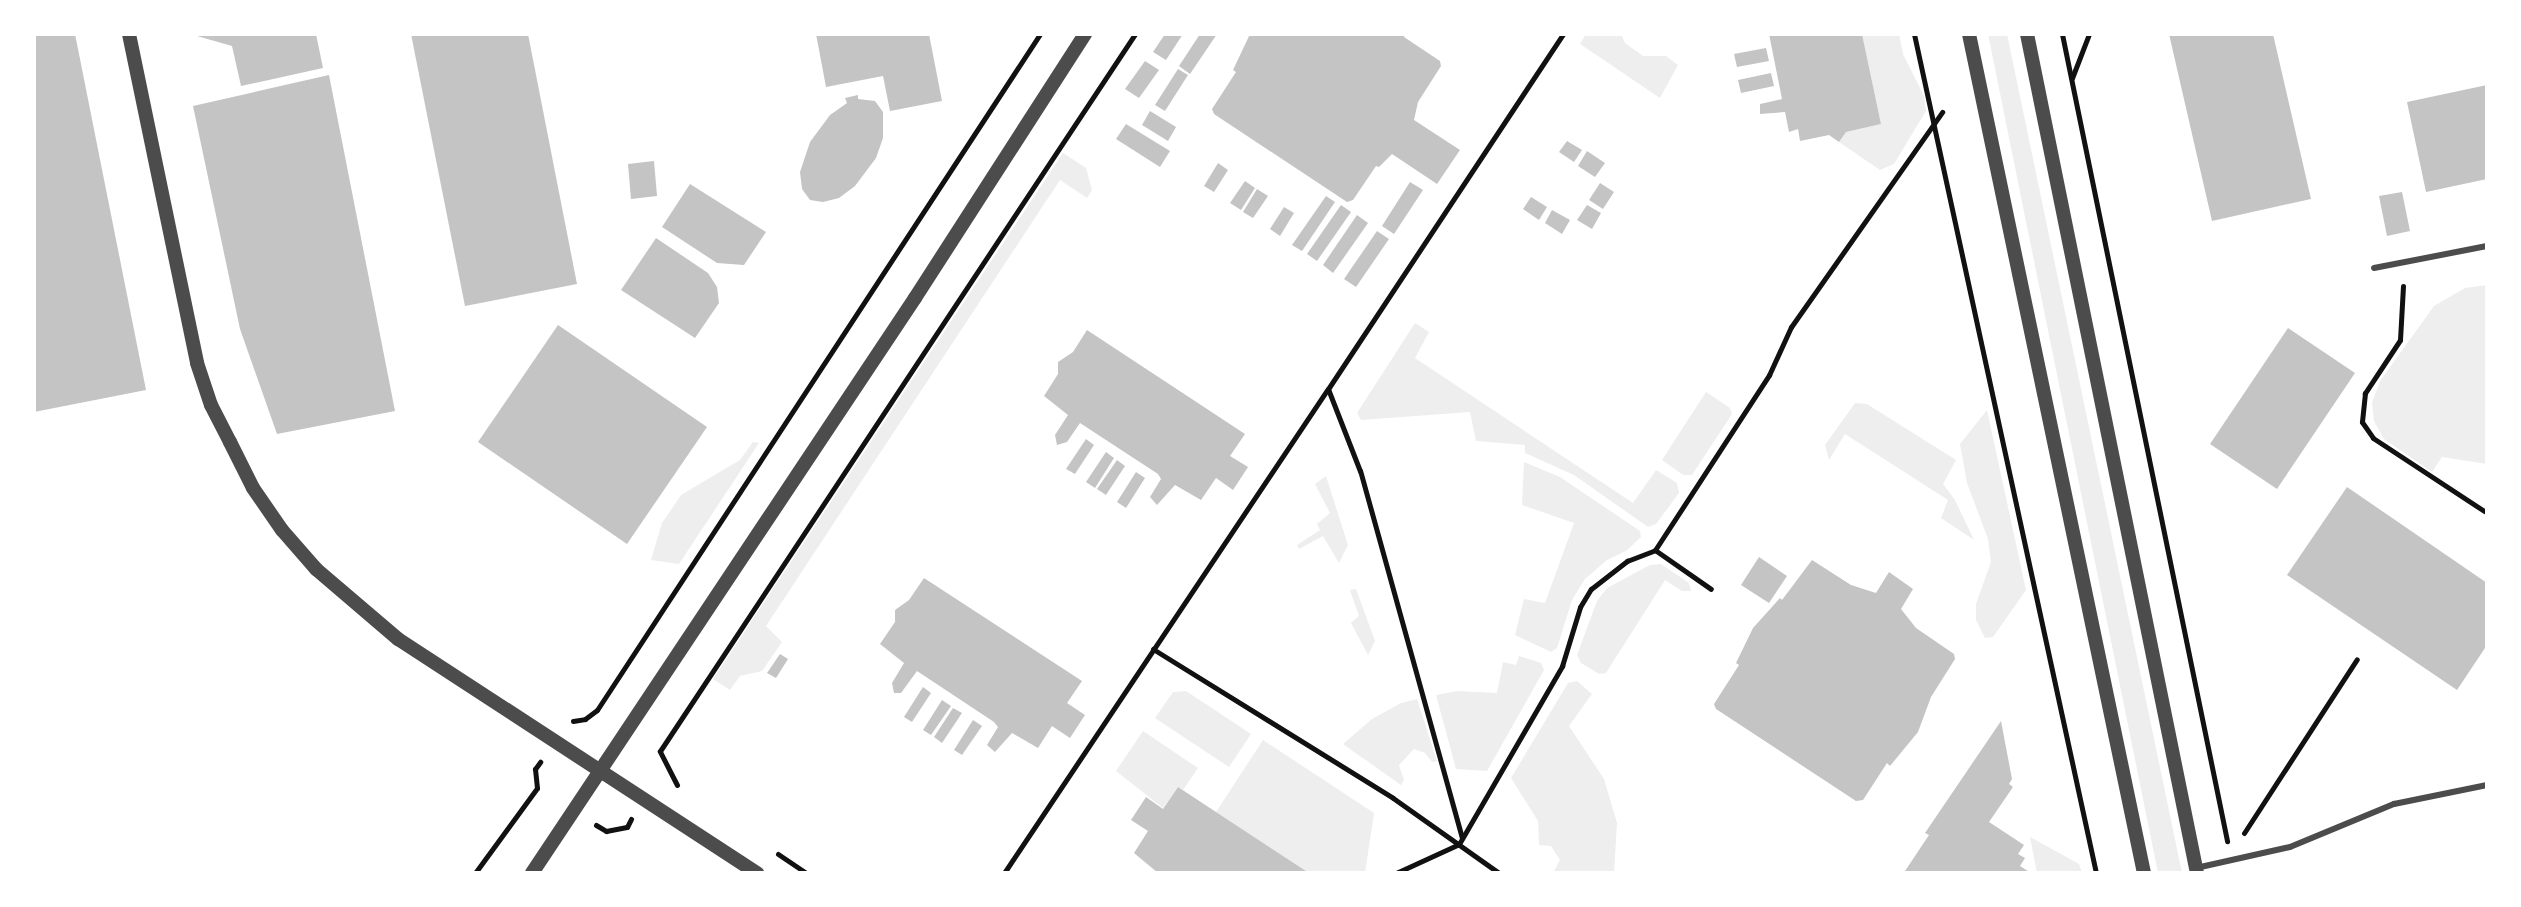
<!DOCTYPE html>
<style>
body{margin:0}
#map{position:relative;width:2521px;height:907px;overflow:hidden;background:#fff;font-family:"PT Serif",serif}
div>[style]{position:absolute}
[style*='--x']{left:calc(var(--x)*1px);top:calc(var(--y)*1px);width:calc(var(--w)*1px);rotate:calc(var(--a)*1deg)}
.green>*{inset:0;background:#eee}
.building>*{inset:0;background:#c4c4c4}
.path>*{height:5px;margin:-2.5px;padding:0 2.5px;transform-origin:2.5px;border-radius:2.5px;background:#111}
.service>*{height:6px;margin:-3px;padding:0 3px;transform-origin:3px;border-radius:3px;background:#4c4c4c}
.tertiary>*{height:14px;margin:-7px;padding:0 7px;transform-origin:7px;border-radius:7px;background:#4c4c4c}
span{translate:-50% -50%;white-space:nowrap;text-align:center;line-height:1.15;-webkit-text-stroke:8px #fff;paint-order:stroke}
.frame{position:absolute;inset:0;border:36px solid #fff;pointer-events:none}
</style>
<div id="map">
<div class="green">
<i style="clip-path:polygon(1586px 34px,1621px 34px,1625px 43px,1643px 56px,1666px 56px,1678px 65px,1660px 98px,1580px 44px)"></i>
<i style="clip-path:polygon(1862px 34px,1899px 34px,1903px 54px,1924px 96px,1926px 111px,1894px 164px,1880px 170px,1839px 142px,1846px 132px,1881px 124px)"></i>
<i style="clip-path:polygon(1988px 34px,2007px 34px,2182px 873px,2158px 873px)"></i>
<i style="clip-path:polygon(1063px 153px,1086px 168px,1092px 190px,1087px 198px,1060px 180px,766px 626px,782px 642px,762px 671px,740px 676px,730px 690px,713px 679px)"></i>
<i style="clip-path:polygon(2487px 285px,2487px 464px,2442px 457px,2432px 472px,2384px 439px,2374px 421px,2372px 403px,2380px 381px,2434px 306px,2465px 288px)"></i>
<i style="clip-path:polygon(1415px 323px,1429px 332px,1415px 358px,1633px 503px,1656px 470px,1677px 483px,1679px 493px,1656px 524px,1648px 527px,1574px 475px,1525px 453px,1525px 445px,1476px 441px,1470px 412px,1361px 420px,1357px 413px)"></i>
<i style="clip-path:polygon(1706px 392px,1730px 408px,1732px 414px,1692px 475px,1683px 475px,1662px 460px)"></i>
<i style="clip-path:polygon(1855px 403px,1867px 404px,1956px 460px,1943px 484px,1955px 500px,1974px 540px,1941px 518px,1948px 500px,1845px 434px,1829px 460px,1825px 445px)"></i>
<i style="clip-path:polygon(1987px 410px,2026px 590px,1993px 637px,1985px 638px,1976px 620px,1976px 604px,1991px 562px,1988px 539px,1967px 483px,1960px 444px)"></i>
<i style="clip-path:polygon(753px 442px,759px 443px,679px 564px,651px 560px,662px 523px,681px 495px,740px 460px)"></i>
<i style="clip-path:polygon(1524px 462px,1560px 477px,1640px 531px,1641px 537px,1626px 551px,1607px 560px,1585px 579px,1572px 600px,1557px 648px,1551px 652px,1515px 635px,1524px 599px,1545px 603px,1574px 523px,1522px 505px)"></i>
<i style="clip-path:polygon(1326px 476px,1348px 545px,1339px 563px,1323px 536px,1299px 549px,1297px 545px,1320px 530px,1317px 524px,1330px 513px,1315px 484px)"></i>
<i style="clip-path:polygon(1661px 564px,1689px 583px,1691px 591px,1682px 591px,1665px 580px,1606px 673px,1599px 674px,1581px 663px,1577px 655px,1597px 601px,1607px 588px,1650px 565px)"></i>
<i style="clip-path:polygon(1356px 589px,1375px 641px,1368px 655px,1351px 623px,1359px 616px,1350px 590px)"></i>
<i style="clip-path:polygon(1519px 656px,1541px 663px,1544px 670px,1487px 771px,1456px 769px,1436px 695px,1458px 691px,1497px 693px,1503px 662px,1516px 665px)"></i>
<i style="clip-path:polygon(1577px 681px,1592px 694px,1569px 726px,1604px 779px,1617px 823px,1614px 873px,1553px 873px,1560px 860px,1551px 846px,1539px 845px,1538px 821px,1511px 778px,1568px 683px)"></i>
<i style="clip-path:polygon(1186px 691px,1251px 734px,1229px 767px,1155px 718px,1173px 692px)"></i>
<i style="clip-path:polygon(1417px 699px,1437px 761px,1432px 762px,1425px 753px,1414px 749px,1399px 765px,1404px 780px,1401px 785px,1343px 744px,1372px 719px,1401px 703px)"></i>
<i style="clip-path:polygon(1143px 731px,1198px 768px,1183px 790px,1178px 787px,1163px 808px,1116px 771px)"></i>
<i style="clip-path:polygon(1263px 740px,1374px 813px,1365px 873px,1309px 873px,1216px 812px)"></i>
<i style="clip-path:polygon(2030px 837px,2079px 864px,2082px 873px,2037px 873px)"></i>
</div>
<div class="building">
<i style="clip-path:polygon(34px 34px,75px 34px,146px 390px,34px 412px)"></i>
<i style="clip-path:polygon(190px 34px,316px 34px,323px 68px,241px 86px,232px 46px)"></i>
<i style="clip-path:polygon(411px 34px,528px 34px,577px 284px,465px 306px)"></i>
<i style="clip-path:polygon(816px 34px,929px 34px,942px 101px,890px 111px,883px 76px,826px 87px)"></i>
<i style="clip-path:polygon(1165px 34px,1183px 34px,1166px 60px,1153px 52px)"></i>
<i style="clip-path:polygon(1200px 34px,1217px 34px,1190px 74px,1179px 66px)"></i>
<i style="clip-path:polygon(1250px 34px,1405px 34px,1404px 37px,1440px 61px,1441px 66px,1418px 102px,1414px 120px,1460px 150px,1437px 184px,1392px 154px,1379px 167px,1376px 166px,1353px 200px,1347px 202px,1214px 114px,1212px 109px,1236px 72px,1233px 70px)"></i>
<i style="clip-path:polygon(1769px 34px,1862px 34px,1881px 124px,1846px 132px,1839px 142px,1829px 135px,1800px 141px,1798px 129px,1789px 132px,1785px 112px,1760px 114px,1760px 104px,1782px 99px)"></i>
<i style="clip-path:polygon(2169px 34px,2273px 34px,2311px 199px,2212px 221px)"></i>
<i style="clip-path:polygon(1766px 48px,1769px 61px,1737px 67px,1734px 54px)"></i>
<i style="clip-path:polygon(1145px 61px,1159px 70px,1139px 98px,1125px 89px)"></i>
<i style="clip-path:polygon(1178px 69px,1188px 75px,1165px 111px,1155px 105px)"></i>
<i style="clip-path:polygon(1771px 73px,1774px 86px,1741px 93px,1738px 80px)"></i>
<i style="clip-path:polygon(329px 75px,395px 411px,277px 434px,240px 329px,193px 106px)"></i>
<i style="clip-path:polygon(2487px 85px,2487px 179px,2426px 192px,2407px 102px)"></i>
<i style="clip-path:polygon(858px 95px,858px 99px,875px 101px,883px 112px,883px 138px,876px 158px,855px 186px,839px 198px,823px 202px,810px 200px,802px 189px,800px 172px,810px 142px,830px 115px,847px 103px,845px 98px)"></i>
<i style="clip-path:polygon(1150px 111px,1176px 127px,1168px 141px,1142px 125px)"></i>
<i style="clip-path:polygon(1126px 124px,1170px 151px,1160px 167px,1116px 139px)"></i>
<i style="clip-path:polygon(1567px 141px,1582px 150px,1574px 162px,1559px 152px)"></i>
<i style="clip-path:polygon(1587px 151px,1605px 163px,1595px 177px,1578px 166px)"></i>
<i style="clip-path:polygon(654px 161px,657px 196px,631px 199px,628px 164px)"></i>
<i style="clip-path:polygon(1218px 163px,1228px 170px,1214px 192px,1204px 186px)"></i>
<i style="clip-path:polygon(1245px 181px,1255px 188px,1241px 210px,1230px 203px)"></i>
<i style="clip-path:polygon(1410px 182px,1423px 190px,1394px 234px,1382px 226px)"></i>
<i style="clip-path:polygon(1600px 183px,1614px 192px,1603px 209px,1589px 200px)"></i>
<i style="clip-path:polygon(690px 184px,766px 232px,744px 265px,717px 263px,662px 227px)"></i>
<i style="clip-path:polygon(1257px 189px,1268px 196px,1253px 218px,1243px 212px)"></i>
<i style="clip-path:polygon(2402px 192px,2410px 231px,2387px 236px,2379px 196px)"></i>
<i style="clip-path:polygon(1326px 196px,1335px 202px,1302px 251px,1292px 245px)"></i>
<i style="clip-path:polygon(1531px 197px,1547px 207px,1539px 220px,1523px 209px)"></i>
<i style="clip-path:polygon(1341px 205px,1351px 212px,1317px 261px,1307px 254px)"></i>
<i style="clip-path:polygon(1587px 205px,1601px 213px,1592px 229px,1577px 220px)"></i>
<i style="clip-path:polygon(1284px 207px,1294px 213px,1280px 236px,1270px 229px)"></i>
<i style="clip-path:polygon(1552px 210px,1570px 220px,1562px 234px,1545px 223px)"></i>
<i style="clip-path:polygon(1357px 215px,1368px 223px,1333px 273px,1323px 265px)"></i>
<i style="clip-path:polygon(1377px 231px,1389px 239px,1356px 287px,1344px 279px)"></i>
<i style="clip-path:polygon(656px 238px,708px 273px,717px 287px,719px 303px,695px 338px,621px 290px)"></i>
<i style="clip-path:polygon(558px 325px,707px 427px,627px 544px,478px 442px)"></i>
<i style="clip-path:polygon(2288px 328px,2355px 373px,2277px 489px,2210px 444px)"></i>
<i style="clip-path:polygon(1087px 330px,1245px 434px,1230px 456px,1248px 467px,1233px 490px,1216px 478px,1201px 500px,1175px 485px,1157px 505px,1150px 497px,1161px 479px,1158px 474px,1080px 423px,1067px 442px,1057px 445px,1055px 435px,1068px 415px,1044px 396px,1058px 374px,1058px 362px,1073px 352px)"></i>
<i style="clip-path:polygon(1086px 439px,1094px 445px,1075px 474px,1066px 469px)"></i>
<i style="clip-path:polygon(1106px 452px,1114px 458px,1095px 488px,1086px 482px)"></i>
<i style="clip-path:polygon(1117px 460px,1125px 466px,1106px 495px,1097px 489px)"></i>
<i style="clip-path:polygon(1136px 472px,1145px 478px,1126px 508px,1117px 502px)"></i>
<i style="clip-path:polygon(2347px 487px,2487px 583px,2487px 645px,2457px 690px,2287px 575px)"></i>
<i style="clip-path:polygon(1759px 557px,1787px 576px,1769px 603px,1741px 585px)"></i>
<i style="clip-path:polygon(1812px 560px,1851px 585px,1876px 593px,1889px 572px,1913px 589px,1901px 609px,1916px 628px,1954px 654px,1955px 659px,1931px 697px,1918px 732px,1890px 766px,1887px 763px,1863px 800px,1856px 801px,1716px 709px,1714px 704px,1739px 665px,1736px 663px,1753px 628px,1780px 598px,1782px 600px)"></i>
<i style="clip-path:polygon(924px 578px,1082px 681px,1067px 703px,1085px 715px,1070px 738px,1052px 726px,1038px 748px,1012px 733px,995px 752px,987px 745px,998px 727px,994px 722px,917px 671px,901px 693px,894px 693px,892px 683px,904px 663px,880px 644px,895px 622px,895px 610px,909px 600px)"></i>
<i style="clip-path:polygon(780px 654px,788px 659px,776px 678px,767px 673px)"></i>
<i style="clip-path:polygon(923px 687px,931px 693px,912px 722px,904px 717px)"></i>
<i style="clip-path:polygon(942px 700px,951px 706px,931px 735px,923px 730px)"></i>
<i style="clip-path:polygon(953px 708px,962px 713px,942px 743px,934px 737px)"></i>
<i style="clip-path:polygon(973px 720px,982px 726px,962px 755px,954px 750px)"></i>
<i style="clip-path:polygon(2001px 721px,2012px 779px,2009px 784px,2013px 787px,1989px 822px,2024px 845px,2018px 854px,2025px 858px,2020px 866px,2031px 873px,1908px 873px,1905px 871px,1929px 835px,1925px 833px)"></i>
<i style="clip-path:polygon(1178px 787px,1216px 812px,1309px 873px,1158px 873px,1134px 853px,1148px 831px,1131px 820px,1146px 797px,1163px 809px)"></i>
</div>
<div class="path">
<i style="--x:1914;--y:34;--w:859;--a:77.76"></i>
<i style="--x:2062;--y:34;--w:824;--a:78.44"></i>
<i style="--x:2072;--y:78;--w:47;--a:-68.9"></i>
<i style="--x:2403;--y:286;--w:54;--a:93.2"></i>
<i style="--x:2400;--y:340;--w:64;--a:123.4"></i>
<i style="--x:2365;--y:393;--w:29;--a:96"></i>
<i style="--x:2362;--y:422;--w:19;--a:55"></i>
<i style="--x:2373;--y:438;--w:133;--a:33.3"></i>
<i style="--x:1655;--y:550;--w:68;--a:34.9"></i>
<i style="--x:1153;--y:649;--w:282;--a:31.8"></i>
<i style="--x:1393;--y:798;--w:130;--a:35.3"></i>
<i style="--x:573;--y:721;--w:12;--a:-9"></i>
<i style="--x:585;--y:719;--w:15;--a:-37"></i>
<i style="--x:597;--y:710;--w:808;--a:-56.76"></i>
<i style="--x:677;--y:785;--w:38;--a:-117"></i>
<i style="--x:660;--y:751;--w:860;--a:-56.48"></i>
<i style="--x:596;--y:825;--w:12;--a:31"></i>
<i style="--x:606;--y:831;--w:21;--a:-11"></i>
<i style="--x:627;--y:827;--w:9;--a:-63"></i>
<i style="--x:2244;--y:833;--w:207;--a:-57"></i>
<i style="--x:1462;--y:838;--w:381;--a:-105.5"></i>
<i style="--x:1360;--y:471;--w:88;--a:-111.3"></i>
<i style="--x:1328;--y:389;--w:426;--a:-56.5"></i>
<i style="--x:778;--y:854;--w:34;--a:34"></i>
<i style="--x:475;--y:873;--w:105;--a:-53.9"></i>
<i style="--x:537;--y:788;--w:19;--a:-96"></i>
<i style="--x:535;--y:769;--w:9;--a:-54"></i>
<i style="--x:1004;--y:873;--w:581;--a:-56.23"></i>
<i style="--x:1396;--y:873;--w:69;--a:-24.7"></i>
<i style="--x:1459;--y:844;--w:206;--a:-59.9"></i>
<i style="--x:1562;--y:666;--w:62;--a:-73"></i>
<i style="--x:1580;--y:607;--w:21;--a:-59"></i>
<i style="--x:1591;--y:589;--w:46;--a:-37.9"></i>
<i style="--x:1627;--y:561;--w:30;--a:-21"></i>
<i style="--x:1655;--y:550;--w:209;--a:-56.9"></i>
<i style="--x:1769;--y:375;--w:53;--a:-65.4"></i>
<i style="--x:1791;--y:327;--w:263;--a:-54.9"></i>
</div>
<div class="service">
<i style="--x:2374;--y:268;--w:115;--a:-11"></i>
<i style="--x:2196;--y:868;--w:96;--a:-12.6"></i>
<i style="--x:2290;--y:847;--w:113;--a:-22.5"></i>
<i style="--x:2394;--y:804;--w:95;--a:-11.5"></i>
</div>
<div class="tertiary">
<i style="--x:129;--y:34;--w:336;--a:78.3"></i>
<i style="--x:197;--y:363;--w:44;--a:71.6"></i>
<i style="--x:211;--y:405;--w:42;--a:62.8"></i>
<i style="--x:230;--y:442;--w:51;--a:63.4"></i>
<i style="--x:253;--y:488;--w:51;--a:55.4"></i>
<i style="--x:282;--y:530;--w:52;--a:48.9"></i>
<i style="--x:316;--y:569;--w:108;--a:40.5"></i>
<i style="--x:398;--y:639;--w:429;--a:33.1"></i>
<i style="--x:1969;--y:34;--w:857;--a:78.22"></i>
<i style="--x:2027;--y:34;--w:856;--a:78.55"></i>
<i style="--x:532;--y:873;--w:691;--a:-56.33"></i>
<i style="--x:915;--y:298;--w:314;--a:-57.2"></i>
</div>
<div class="frame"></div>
</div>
